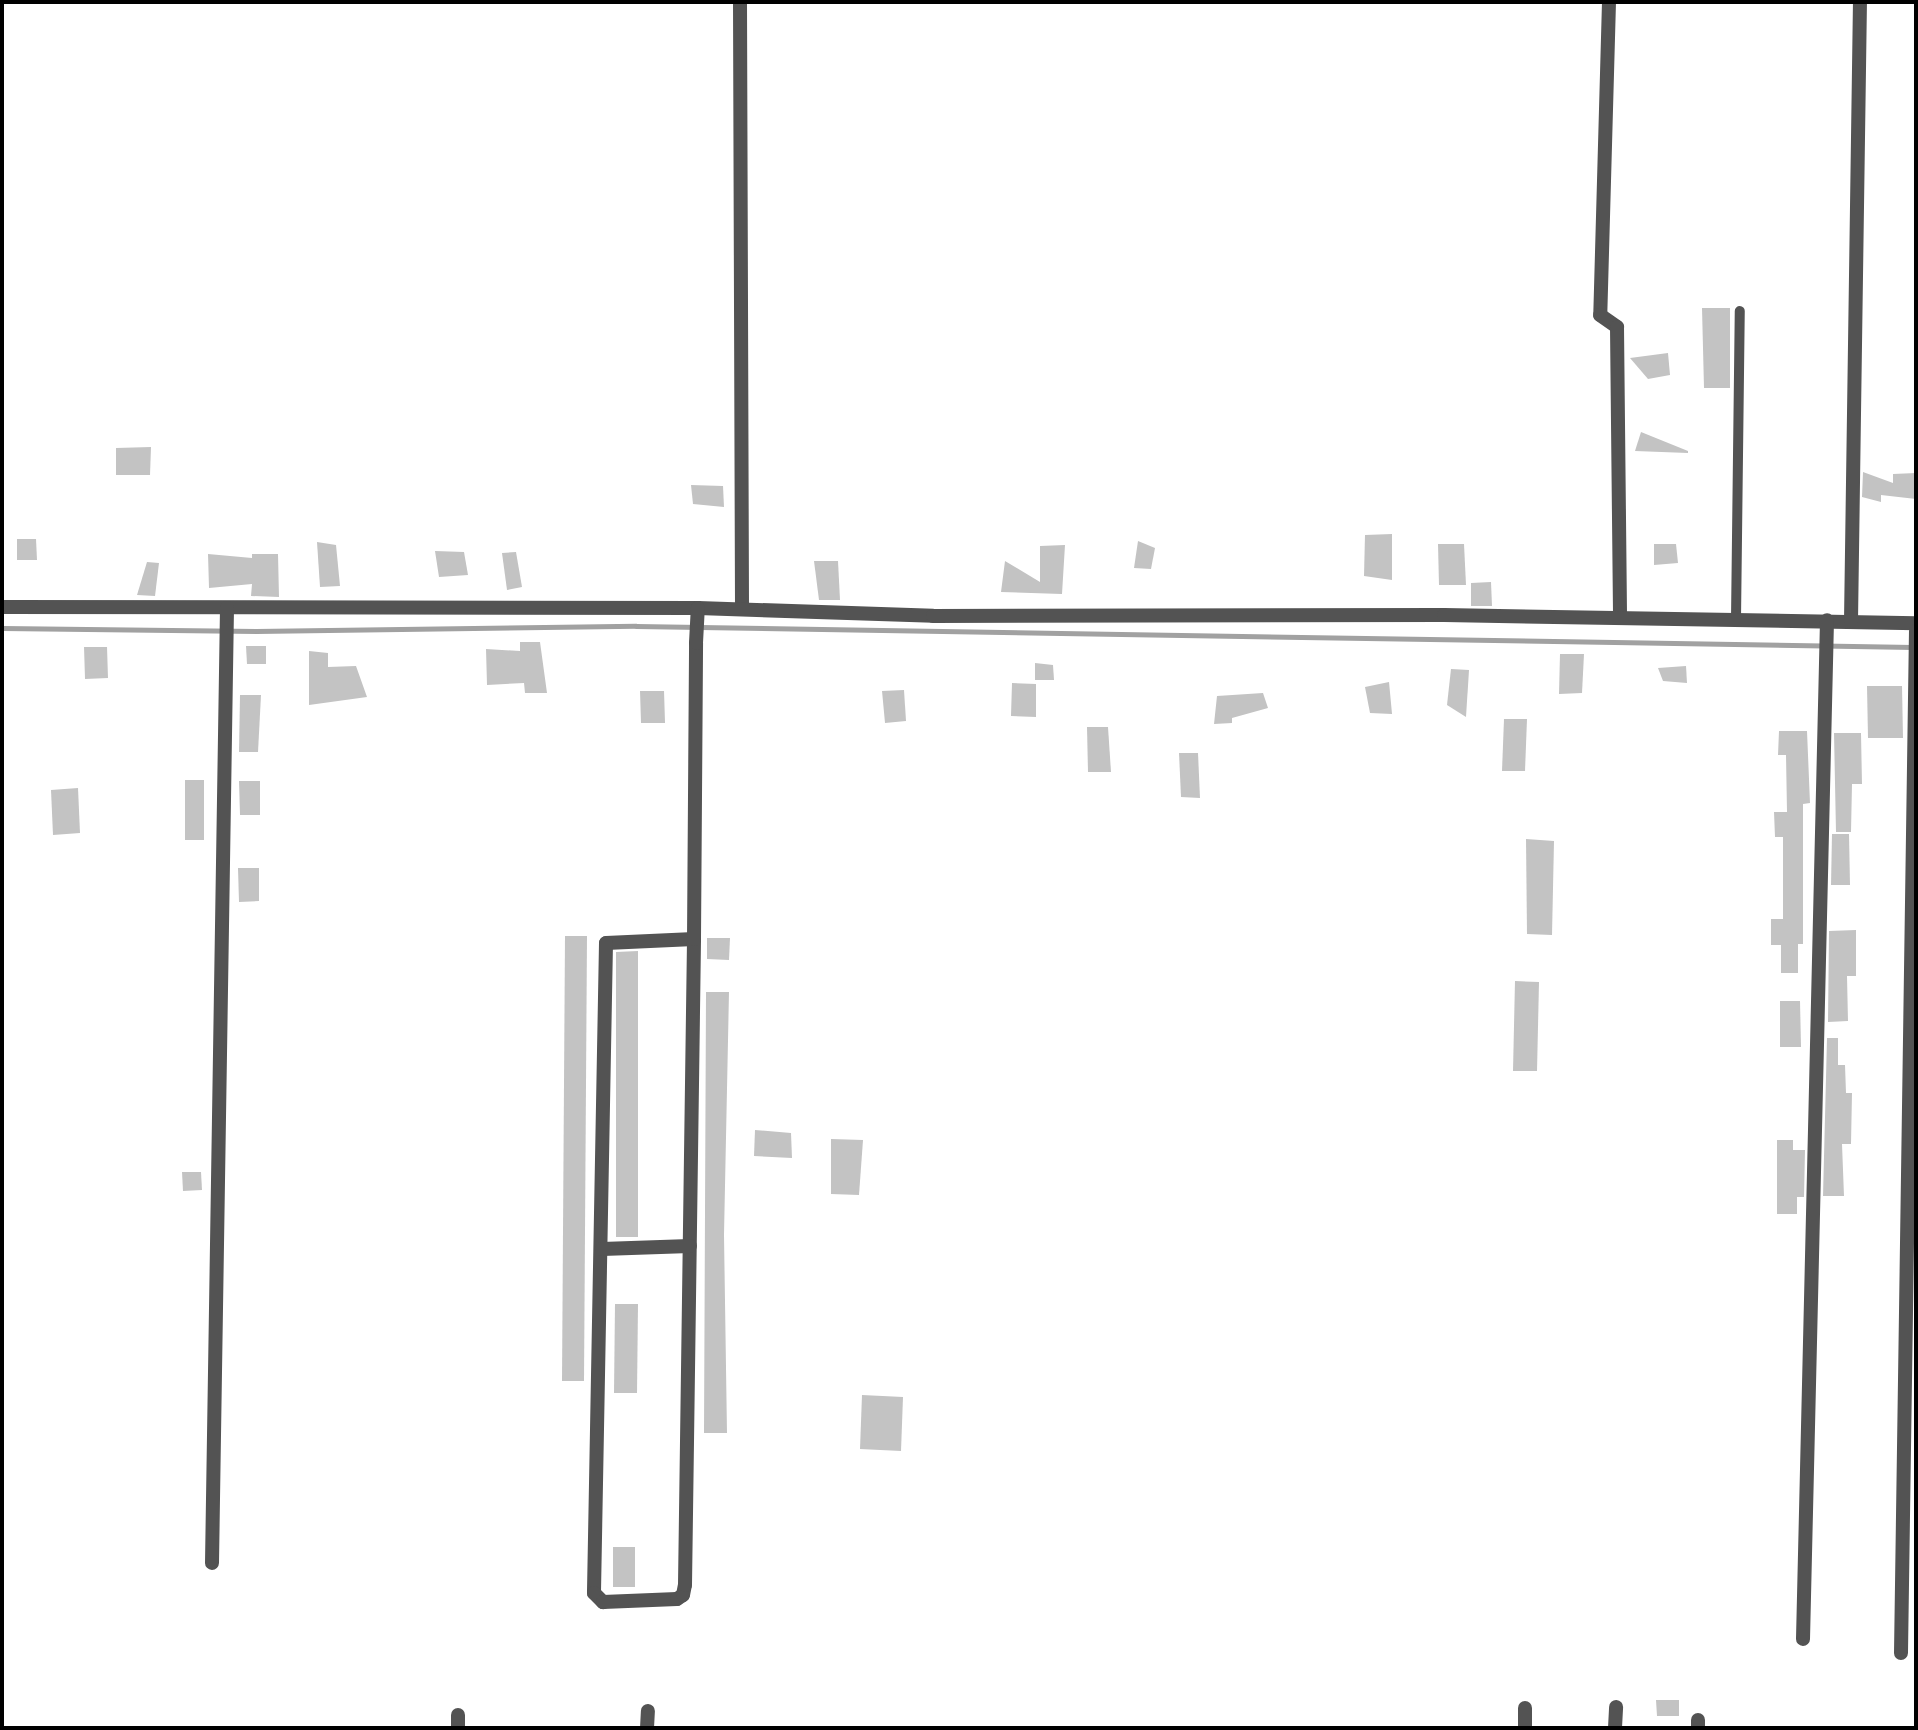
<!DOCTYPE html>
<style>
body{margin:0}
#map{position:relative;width:1918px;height:1730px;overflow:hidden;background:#fff;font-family:"IBM Plex Sans",sans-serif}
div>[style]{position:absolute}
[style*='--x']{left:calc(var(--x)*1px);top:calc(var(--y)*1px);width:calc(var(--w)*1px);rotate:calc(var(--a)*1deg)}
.stream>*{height:5px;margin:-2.5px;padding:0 2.5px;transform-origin:2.5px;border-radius:2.5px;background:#a1a1a1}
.building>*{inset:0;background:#c3c3c3}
.service>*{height:10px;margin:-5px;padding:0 5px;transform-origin:5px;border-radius:5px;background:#535353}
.minor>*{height:14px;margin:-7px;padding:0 7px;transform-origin:7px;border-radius:7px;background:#535353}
span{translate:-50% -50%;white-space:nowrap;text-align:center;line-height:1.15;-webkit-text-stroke:7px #fff;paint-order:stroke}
.frame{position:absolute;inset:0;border:4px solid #000;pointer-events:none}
</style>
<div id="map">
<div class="stream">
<i style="--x:2;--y:628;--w:254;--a:0.7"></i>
<i style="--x:256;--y:631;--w:380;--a:-0.8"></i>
<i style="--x:636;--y:626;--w:1277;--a:0.94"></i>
</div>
<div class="building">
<i style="clip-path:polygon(1702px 308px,1730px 308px,1730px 388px,1704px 388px)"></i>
<i style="clip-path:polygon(1668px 353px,1670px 375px,1648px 379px,1630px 358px)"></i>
<i style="clip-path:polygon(1641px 432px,1688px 451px,1688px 453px,1635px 451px)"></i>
<i style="clip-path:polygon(151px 447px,150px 475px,116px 475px,116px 448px)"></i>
<i style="clip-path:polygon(1863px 472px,1893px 483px,1893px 474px,1916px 473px,1916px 499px,1881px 495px,1881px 502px,1862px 497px)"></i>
<i style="clip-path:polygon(691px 485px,723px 486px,724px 507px,693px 504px)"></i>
<i style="clip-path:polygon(1392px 534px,1392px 580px,1364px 576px,1365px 535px)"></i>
<i style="clip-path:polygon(17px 539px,36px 539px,37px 560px,17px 560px)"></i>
<i style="clip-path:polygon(1138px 541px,1155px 548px,1151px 569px,1134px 568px)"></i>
<i style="clip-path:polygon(317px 542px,336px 545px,340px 586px,320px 587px)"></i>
<i style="clip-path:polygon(1438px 544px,1464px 544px,1466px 585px,1439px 585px)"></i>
<i style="clip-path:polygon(1654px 544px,1676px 544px,1678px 563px,1654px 565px)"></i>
<i style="clip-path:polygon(1065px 545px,1062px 594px,1001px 592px,1005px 561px,1040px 582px,1040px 546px)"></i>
<i style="clip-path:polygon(435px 551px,464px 552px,468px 575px,439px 577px)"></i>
<i style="clip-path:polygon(516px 552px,522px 587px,507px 590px,502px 553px)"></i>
<i style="clip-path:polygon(208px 554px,252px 558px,252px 554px,278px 554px,279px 597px,251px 596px,252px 584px,209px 588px)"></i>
<i style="clip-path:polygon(814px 561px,838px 561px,840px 600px,819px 600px)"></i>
<i style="clip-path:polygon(147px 562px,159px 563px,155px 596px,137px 595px)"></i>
<i style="clip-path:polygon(1491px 582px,1492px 606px,1471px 606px,1471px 583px)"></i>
<i style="clip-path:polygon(520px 642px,540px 642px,547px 693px,525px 693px,524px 683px,487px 685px,486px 649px,520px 651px)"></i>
<i style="clip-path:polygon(246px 646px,266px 646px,266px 664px,247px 664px)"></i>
<i style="clip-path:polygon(84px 647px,107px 647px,108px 678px,85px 679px)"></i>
<i style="clip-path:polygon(309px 651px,328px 653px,328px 667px,356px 666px,367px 697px,309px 705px)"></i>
<i style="clip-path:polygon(1560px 654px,1584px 654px,1582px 693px,1559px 694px)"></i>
<i style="clip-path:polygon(1035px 663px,1053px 665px,1054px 680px,1035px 680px)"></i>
<i style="clip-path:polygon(1686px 666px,1687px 683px,1663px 681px,1658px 668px)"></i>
<i style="clip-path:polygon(1451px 669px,1469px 670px,1466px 717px,1447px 705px)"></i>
<i style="clip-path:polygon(1389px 682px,1392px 714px,1370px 713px,1365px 687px)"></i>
<i style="clip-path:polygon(1012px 683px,1036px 684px,1036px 717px,1011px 716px)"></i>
<i style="clip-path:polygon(1867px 686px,1902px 686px,1903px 738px,1868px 738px)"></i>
<i style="clip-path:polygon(904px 690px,906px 721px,885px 723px,882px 691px)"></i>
<i style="clip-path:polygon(640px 691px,664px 691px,665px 723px,641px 723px)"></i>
<i style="clip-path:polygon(1263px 693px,1268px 708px,1232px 718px,1232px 723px,1214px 724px,1217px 696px)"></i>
<i style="clip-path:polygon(240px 695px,261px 695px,258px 752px,239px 752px)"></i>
<i style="clip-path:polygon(1504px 719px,1527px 719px,1525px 771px,1502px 771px)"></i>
<i style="clip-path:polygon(1087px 727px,1108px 727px,1111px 772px,1088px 772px)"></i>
<i style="clip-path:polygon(1779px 731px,1807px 731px,1810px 803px,1803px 804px,1803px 944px,1798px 944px,1798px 973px,1781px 973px,1781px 945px,1771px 945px,1771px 919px,1783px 919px,1783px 837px,1775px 837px,1774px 812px,1787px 812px,1786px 755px,1778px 755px)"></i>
<i style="clip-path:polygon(1834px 733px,1861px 733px,1862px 784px,1852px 784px,1851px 832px,1836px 832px)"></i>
<i style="clip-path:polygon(1179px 753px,1198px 753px,1200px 798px,1181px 797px)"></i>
<i style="clip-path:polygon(185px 780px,204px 780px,204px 840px,185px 840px)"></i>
<i style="clip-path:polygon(239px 781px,260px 781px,260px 815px,240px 815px)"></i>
<i style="clip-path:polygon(78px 788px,80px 833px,53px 835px,51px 790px)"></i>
<i style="clip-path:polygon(1832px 834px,1849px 834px,1850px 885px,1831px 885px)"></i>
<i style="clip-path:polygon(1526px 839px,1554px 841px,1552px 935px,1527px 934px)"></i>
<i style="clip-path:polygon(238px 868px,259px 868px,259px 901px,239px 902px)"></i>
<i style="clip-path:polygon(1856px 930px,1856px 976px,1847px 976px,1848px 1021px,1828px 1022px,1829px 931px)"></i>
<i style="clip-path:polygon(565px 936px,587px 936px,584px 1381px,562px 1381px)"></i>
<i style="clip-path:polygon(707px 938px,730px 938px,729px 960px,707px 959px)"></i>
<i style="clip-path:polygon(638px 951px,638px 1237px,616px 1237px,616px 952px)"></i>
<i style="clip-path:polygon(1515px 981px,1539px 982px,1537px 1071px,1513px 1071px)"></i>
<i style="clip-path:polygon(706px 992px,729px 992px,724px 1235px,727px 1433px,704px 1433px)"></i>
<i style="clip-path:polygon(1780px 1001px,1800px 1001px,1801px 1047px,1780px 1047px)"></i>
<i style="clip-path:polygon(1827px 1038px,1838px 1038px,1838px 1065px,1845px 1065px,1846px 1093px,1852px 1093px,1851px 1144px,1842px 1144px,1844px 1196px,1823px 1196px)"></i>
<i style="clip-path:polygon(755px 1130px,791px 1133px,792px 1158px,754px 1156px)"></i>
<i style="clip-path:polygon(831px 1139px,863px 1140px,859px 1195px,831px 1194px)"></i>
<i style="clip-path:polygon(1777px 1140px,1793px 1140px,1793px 1150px,1805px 1150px,1804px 1197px,1797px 1197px,1797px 1214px,1777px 1214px)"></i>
<i style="clip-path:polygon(182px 1172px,201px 1172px,202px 1190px,183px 1191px)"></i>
<i style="clip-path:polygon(615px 1304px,638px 1304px,637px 1393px,614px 1393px)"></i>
<i style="clip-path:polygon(862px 1395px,903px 1397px,901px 1451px,860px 1449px)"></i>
<i style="clip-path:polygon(613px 1547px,635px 1547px,635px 1587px,613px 1587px)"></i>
<i style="clip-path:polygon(1656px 1700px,1679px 1700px,1679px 1716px,1657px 1716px)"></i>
</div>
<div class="service">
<i style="--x:1736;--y:619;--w:308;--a:-89.3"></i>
</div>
<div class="minor">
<i style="--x:740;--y:2;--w:607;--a:89.81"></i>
<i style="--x:1609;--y:2;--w:313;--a:91.6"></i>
<i style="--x:1600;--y:315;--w:21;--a:35"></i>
<i style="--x:1617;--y:327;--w:290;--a:89.4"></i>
<i style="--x:2;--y:607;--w:696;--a:0.08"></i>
<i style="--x:698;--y:608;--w:235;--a:1.9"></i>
<i style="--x:933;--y:616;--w:511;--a:-0.11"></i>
<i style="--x:1444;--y:615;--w:472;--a:1"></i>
<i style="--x:1851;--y:621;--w:619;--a:-89.17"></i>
<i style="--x:694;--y:939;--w:88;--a:177.4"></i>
<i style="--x:606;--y:943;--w:650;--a:91.06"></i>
<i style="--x:594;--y:1593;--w:13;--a:45"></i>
<i style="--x:603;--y:1602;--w:74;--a:-2.3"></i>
<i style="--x:677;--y:1599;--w:7;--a:-34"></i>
<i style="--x:683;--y:1595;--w:10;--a:-79"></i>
<i style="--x:685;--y:1585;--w:646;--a:-89.2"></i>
<i style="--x:694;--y:939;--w:296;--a:-89.6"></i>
<i style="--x:696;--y:643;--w:35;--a:-87"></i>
<i style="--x:602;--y:1249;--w:88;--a:-2"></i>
<i style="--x:212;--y:1563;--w:955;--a:-89.1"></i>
<i style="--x:1803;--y:1639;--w:1019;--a:-88.65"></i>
<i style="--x:1901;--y:1653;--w:1022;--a:-89.16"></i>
<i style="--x:458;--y:1728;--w:13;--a:-90"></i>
<i style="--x:647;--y:1728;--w:17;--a:-87"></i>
<i style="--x:1525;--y:1728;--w:20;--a:-90"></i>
<i style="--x:1615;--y:1728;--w:21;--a:-87"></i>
<i style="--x:1698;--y:1728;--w:8;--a:-90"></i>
</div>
<div class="frame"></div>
</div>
